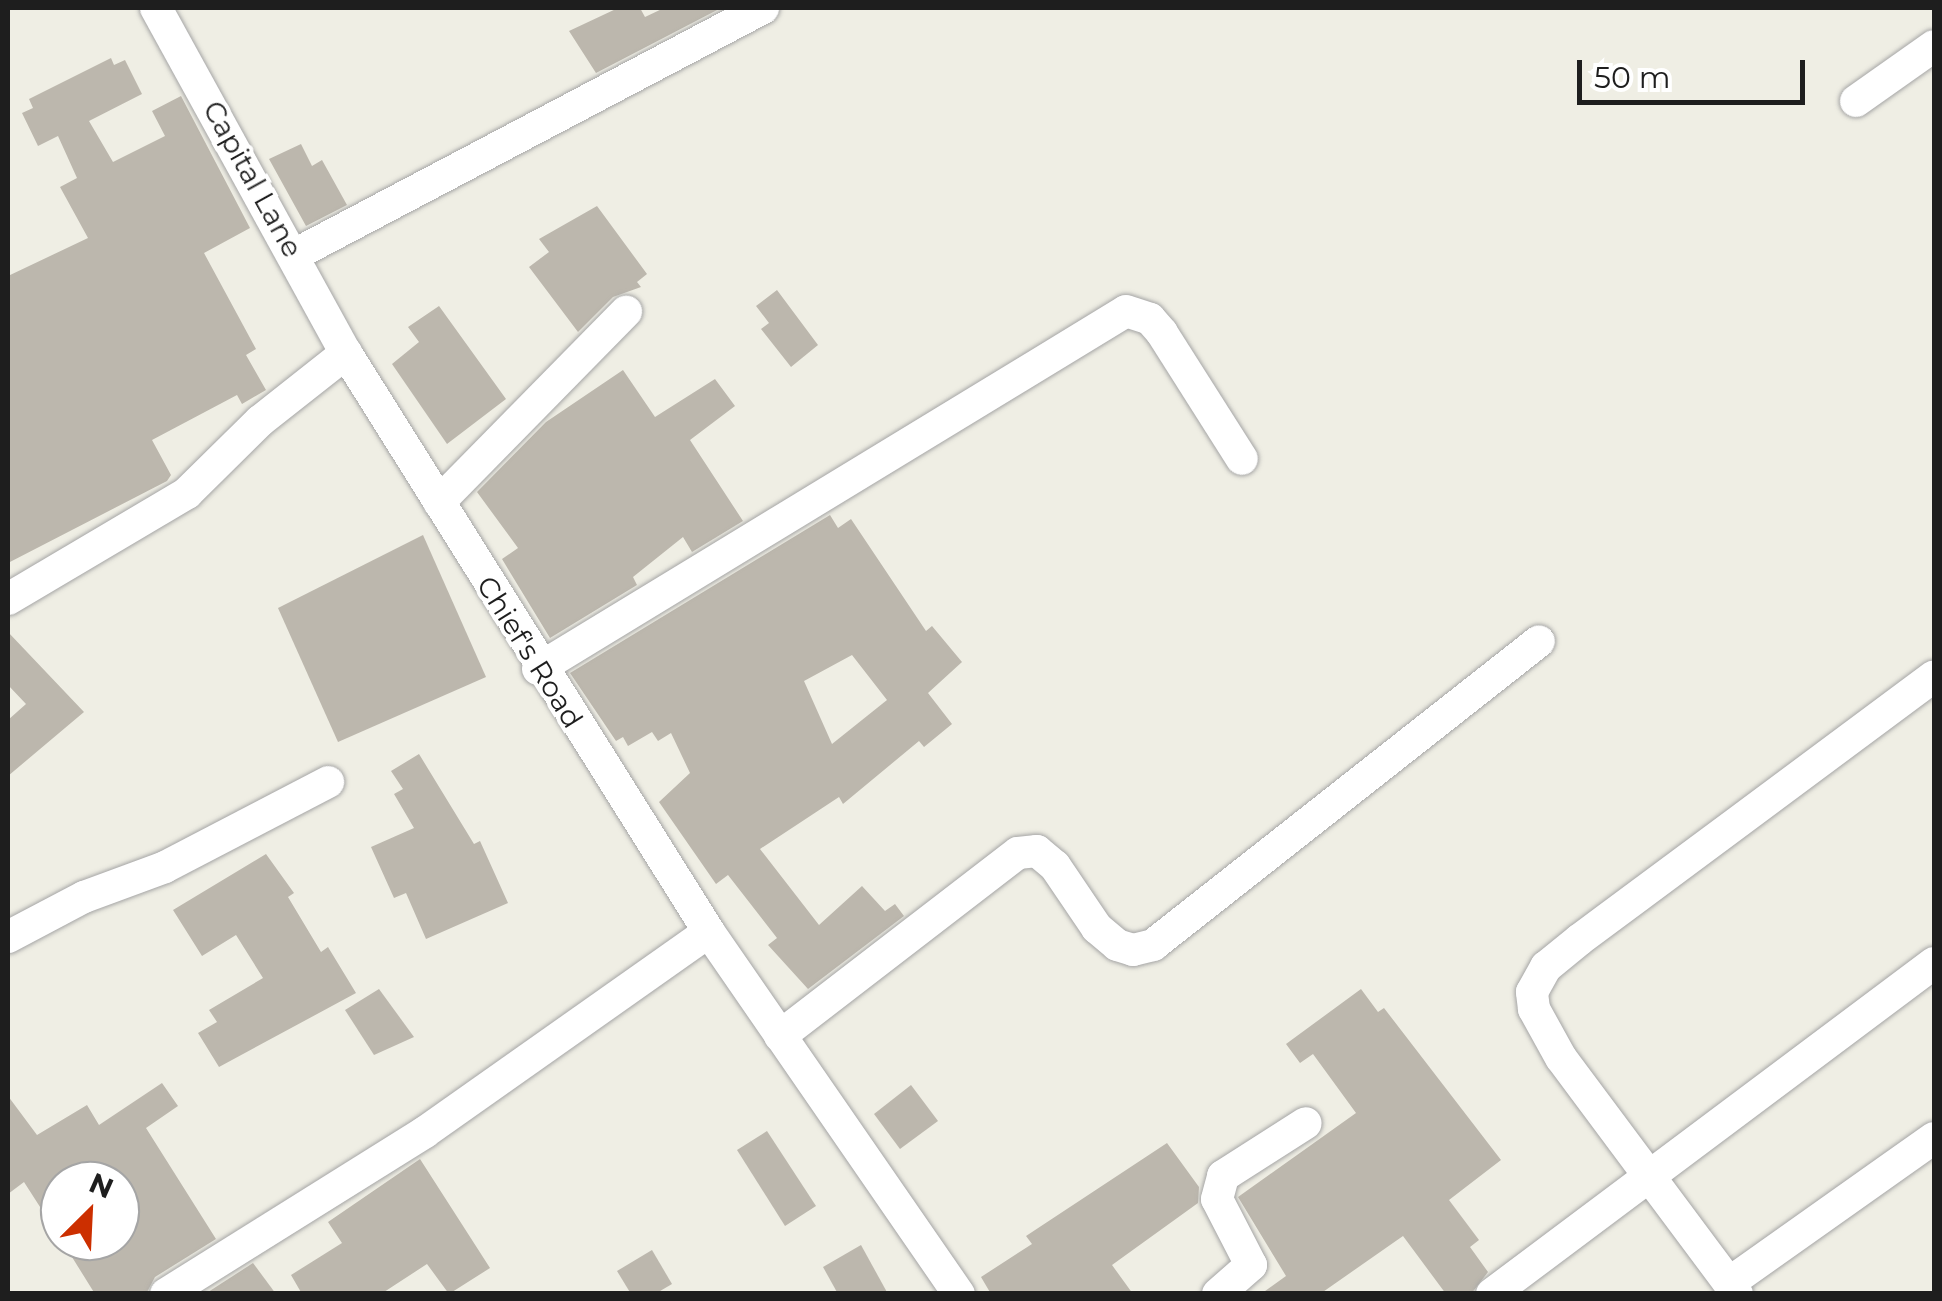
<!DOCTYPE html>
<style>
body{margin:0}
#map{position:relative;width:1942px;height:1301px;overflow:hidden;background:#efeee4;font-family:Montserrat,sans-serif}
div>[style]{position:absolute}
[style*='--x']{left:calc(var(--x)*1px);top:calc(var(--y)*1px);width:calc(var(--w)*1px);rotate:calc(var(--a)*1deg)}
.building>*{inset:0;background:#bcb7ad}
.roads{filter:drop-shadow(0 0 2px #a5a5a5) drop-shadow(0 0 2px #a5a5a5)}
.minor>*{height:32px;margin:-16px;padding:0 16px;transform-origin:16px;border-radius:16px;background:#fff}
span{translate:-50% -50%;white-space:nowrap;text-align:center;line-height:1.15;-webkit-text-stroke:8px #fff;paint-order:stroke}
.street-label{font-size:28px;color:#1e1e1e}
.frame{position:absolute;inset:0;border:10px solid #1e1e1e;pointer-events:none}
.north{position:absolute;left:40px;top:1161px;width:100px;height:100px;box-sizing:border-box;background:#fff;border:2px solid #a5a5a5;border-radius:50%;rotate:24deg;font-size:28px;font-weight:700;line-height:40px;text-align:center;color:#1e1e1e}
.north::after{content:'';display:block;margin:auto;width:35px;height:45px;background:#cc2f00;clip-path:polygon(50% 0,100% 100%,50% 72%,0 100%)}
.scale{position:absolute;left:1577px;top:60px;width:228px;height:45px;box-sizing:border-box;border:5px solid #1e1e1e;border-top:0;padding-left:12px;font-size:30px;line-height:35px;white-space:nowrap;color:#1e1e1e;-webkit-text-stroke:8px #fff;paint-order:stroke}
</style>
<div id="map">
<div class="building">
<i style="clip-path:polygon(618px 8px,640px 8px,645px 17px,664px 8px,721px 8px,596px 73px,569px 31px)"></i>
<i style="clip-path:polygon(111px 58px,114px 65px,125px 60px,142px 94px,89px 121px,113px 162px,165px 136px,152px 111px,181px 96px,250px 228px,204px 253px,256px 349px,246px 355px,266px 390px,242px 404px,237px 395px,152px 440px,171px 475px,167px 481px,8px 563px,8px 276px,88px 238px,60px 187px,77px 178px,58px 136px,38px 146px,22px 113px,33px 108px,29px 99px)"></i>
<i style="clip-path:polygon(301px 144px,312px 166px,322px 160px,347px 205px,306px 226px,269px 159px)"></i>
<i style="clip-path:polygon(597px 206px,647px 274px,637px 282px,641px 287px,613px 297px,578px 332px,529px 267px,549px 252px,539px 239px)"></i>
<i style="clip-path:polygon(777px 290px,818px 345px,791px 367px,761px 329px,769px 323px,756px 306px)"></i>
<i style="clip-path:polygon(439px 306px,506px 399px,447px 444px,392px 364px,419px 342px,408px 327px)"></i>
<i style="clip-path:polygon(623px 370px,655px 417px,715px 379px,735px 406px,690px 440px,743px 521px,692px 552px,683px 537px,633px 577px,637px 585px,550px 638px,502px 559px,518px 548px,477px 492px,546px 422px)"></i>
<i style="clip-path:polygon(evenodd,830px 515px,838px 528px,851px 519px,926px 631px,932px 626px,962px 662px,928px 693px,952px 724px,924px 747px,919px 741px,843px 804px,839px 797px,760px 849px,819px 925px,862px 886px,885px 911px,895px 904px,904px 916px,808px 989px,768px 945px,777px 938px,728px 875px,716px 884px,659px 802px,690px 773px,671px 733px,658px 741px,652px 732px,628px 746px,623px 737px,616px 741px,570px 673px,830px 515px,852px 655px,887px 700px,832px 744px,804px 681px,852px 655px)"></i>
<i style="clip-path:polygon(423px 535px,486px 677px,338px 742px,278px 608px)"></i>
<i style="clip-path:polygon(8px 632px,84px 712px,8px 776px,8px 720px,26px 704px,8px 685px)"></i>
<i style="clip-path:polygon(419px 754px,474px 844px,480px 841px,508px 903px,426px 939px,406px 893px,394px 898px,371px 847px,414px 828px,394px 794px,403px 789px,391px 771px)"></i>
<i style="clip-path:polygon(266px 854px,294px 893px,288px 897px,321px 952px,328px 947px,356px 993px,219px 1067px,198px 1033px,217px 1022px,209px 1010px,263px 978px,236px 935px,202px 956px,173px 910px)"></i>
<i style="clip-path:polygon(379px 989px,414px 1037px,374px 1055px,345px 1010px)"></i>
<i style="clip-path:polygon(1361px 989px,1378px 1012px,1384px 1008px,1501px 1160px,1449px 1200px,1479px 1240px,1470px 1247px,1488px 1272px,1471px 1294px,1446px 1294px,1403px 1236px,1320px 1294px,1261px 1294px,1286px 1276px,1238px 1197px,1356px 1113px,1313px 1054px,1300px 1063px,1286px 1044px)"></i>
<i style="clip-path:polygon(162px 1083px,178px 1106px,146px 1128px,216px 1239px,155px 1277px,146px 1294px,95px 1294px,62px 1241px,120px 1241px,120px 1181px,60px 1181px,60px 1238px,24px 1182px,8px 1194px,8px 1096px,37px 1135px,87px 1105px,99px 1125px)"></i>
<i style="clip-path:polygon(911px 1085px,938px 1121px,900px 1149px,874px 1114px)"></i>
<i style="clip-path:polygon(767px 1131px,816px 1206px,785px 1226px,737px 1150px)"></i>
<i style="clip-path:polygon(1167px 1143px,1199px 1187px,1198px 1203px,1112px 1265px,1133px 1294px,991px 1294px,981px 1277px,1032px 1244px,1026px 1236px)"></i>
<i style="clip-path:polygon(420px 1159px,490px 1268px,449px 1294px,427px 1264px,381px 1294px,302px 1294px,291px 1275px,342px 1243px,328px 1222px)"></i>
<i style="clip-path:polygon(861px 1245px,888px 1294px,838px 1294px,823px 1267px)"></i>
<i style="clip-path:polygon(652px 1250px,672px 1284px,655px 1294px,631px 1294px,617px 1271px)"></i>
<i style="clip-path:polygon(253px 1263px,276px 1294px,205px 1294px)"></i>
</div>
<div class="roads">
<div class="minor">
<i style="--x:156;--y:8;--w:394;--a:61.2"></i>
<i style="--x:1856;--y:101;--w:95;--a:-35.2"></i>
<i style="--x:296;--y:254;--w:528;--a:-27.78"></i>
<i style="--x:439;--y:502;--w:267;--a:-45.5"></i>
<i style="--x:8;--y:599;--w:208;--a:-30.6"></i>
<i style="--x:187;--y:493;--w:103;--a:-44.6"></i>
<i style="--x:260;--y:421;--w:110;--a:-38.3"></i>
<i style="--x:346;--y:353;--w:683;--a:57.91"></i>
<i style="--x:709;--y:932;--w:440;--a:55.4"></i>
<i style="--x:538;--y:669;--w:688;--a:-31.33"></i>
<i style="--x:1126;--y:311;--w:25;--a:18"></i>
<i style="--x:1150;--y:319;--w:18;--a:49"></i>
<i style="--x:1162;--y:333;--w:149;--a:57.6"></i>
<i style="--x:8;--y:937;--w:86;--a:-27.8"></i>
<i style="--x:84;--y:897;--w:86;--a:-20.3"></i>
<i style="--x:165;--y:867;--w:184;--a:-27.5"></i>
<i style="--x:780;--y:1036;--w:300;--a:-37.6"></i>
<i style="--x:1018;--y:853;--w:19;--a:-6"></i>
<i style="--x:1037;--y:851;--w:23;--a:40"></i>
<i style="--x:1055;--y:866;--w:75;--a:55.9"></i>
<i style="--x:1097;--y:928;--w:26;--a:40"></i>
<i style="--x:1117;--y:945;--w:17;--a:17"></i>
<i style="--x:1133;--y:950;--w:21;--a:-14"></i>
<i style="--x:1153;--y:945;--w:491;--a:-38.2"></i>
<i style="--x:1729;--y:1283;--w:251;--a:-35.3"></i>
<i style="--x:166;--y:1294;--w:305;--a:-32"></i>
<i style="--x:425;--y:1132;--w:347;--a:-35.2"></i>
<i style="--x:1218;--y:1294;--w:44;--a:-41.3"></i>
<i style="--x:1251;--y:1265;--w:74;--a:-117.3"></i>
<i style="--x:1217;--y:1199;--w:24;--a:-75"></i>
<i style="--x:1223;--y:1176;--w:98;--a:-32.6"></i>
<i style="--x:1492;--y:1294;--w:552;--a:-36.83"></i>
<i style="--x:1737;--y:1294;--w:294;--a:-126.7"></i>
<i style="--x:1561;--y:1058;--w:56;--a:-118.9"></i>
<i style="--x:1534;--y:1009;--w:17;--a:-97"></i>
<i style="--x:1532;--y:992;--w:29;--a:-61"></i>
<i style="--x:1546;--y:967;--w:43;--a:-39.3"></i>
<i style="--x:1579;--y:940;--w:442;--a:-36.6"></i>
</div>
</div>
<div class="street-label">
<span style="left:253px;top:179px;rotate:61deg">Capital Lane</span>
<span style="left:530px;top:652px;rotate:58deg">Chief's Road</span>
</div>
<div class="frame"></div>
<div class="north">N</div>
<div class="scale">50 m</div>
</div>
